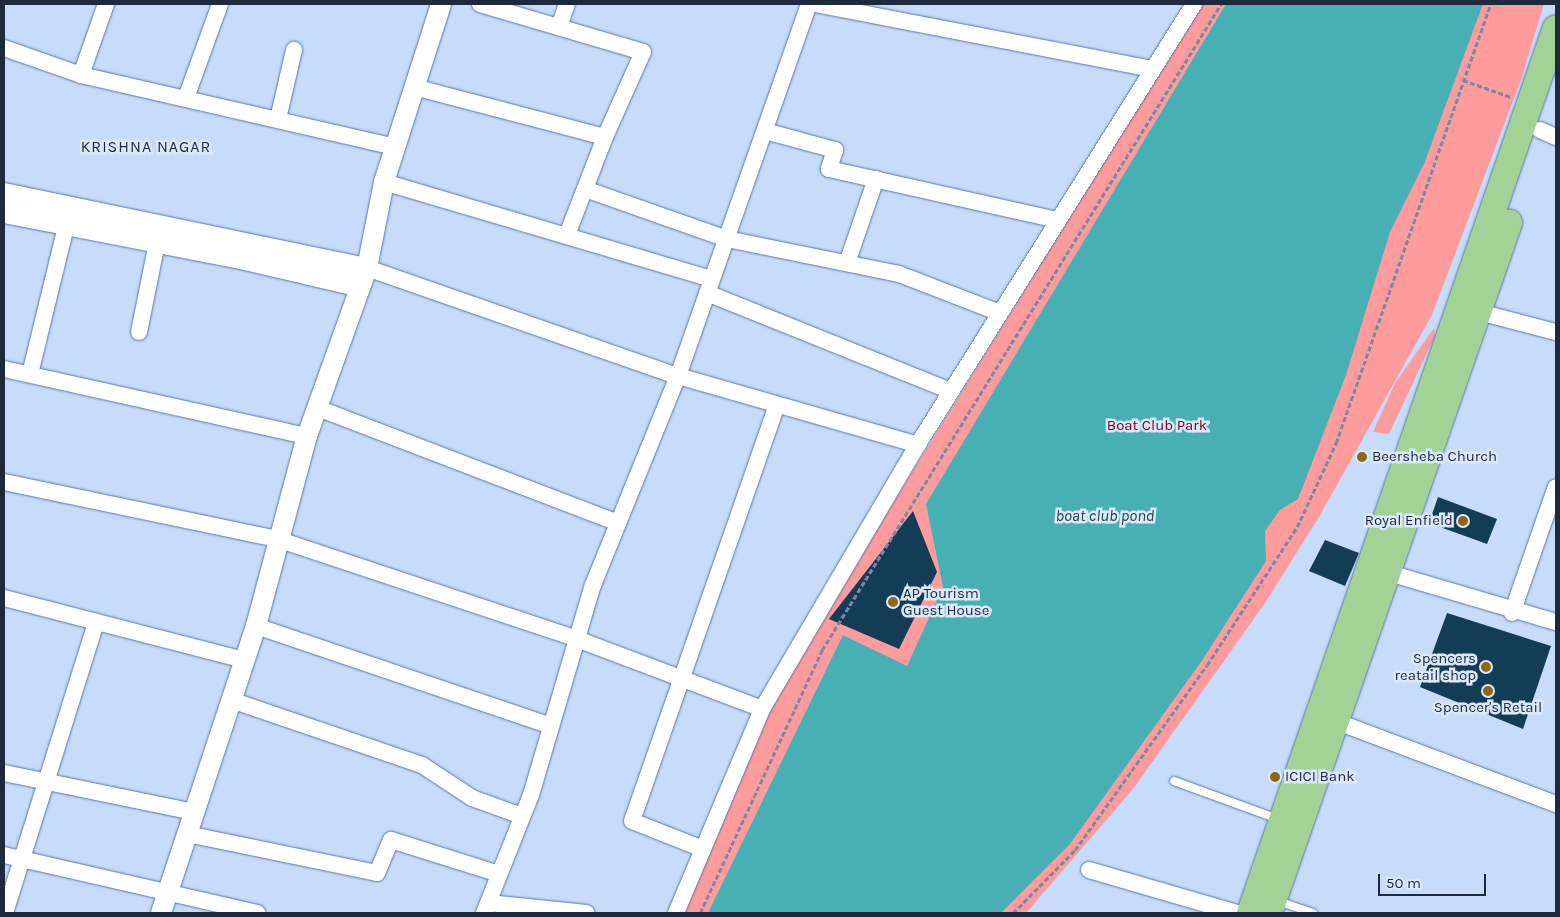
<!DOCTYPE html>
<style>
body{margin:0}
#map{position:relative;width:1560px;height:917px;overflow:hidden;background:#c7dbfb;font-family:Karla,sans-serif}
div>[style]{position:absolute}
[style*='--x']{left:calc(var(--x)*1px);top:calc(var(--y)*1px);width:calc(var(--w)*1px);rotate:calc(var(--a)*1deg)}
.green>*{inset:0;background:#fe9c9d}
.water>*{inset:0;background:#47b0b5}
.building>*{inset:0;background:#133c56}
.path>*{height:2.5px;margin-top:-1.25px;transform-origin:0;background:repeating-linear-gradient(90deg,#7889a3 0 5px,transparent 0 7.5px)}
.roads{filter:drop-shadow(0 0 1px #5977a7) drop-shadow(0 0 1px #5977a7)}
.service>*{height:8px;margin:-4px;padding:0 4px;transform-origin:4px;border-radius:4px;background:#fff}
.minor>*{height:16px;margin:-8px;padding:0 8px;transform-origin:8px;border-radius:8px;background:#fff}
.tertiary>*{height:20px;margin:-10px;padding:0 10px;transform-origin:10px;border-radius:10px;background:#fff}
.trunk>*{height:26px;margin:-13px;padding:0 13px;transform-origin:13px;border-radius:13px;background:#a2d296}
.dots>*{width:14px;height:14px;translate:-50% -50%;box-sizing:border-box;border:2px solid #dae7fd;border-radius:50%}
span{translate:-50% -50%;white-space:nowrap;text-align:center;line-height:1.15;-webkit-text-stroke:5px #dae7fd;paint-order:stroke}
.park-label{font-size:15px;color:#7e001c}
.poi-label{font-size:15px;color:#1d293d}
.left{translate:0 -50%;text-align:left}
.right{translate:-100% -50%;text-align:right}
.neighbourhood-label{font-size:16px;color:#1d293d;letter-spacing:1px}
.water-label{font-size:16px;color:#224243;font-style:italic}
.frame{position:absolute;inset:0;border:5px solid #1d293d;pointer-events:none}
.scale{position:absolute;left:1378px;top:874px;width:108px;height:22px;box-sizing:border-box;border:2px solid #1d293d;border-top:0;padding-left:6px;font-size:15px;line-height:18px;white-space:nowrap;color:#1d293d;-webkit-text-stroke:4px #dae7fd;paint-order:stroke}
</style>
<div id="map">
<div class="green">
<i style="clip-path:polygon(1202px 4px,1544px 4px,1521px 80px,1432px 315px,1319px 517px,1263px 606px,1133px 789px,1026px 913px,680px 913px,755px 726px)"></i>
<i style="clip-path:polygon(1434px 328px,1435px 336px,1389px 434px,1373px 432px,1395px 383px)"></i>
</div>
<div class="water">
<i style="clip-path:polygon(1226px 4px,1483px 4px,1424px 164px,1390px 232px,1346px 375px,1298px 499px,1280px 510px,1265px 531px,1266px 561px,1201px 662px,1070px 844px,1001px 913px,708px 913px,843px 635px,907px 666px,943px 587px,926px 504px)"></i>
</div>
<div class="building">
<i style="clip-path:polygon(1438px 497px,1497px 519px,1487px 544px,1429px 523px)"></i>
<i style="clip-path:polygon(913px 511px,937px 572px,899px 649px,829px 619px)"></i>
<i style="clip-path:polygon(1325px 540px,1359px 553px,1345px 586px,1309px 571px)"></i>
<i style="clip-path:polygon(1447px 613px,1551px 646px,1523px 729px,1420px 687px)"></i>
</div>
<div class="path">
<i style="--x:1463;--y:80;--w:51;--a:19.5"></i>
<i style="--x:700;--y:913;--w:290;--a:-65.1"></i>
<i style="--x:822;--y:650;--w:759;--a:-58.3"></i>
<i style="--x:1013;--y:913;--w:88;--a:-45.5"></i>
<i style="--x:1075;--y:850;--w:227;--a:-54.5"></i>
<i style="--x:1207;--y:665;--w:165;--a:-56.9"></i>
<i style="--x:1297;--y:527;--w:93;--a:-65.1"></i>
<i style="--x:1336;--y:443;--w:466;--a:-70.6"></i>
</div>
<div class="roads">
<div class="service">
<i style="--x:1174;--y:781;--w:111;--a:20.1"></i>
<i style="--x:1278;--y:901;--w:37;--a:19"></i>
</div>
<div class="minor">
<i style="--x:815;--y:4;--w:344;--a:10.9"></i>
<i style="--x:559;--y:27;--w:24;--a:-71"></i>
<i style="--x:4;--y:48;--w:82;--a:19.3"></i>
<i style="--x:81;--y:75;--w:323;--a:12.9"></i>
<i style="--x:81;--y:75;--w:75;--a:-70.6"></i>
<i style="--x:414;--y:87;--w:197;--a:14.7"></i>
<i style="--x:605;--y:137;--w:93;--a:-65.9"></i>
<i style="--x:643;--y:52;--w:170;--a:-163.6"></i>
<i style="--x:186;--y:98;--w:100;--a:-70.1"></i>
<i style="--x:278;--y:119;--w:71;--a:-76.9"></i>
<i style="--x:1540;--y:130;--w:17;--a:24"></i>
<i style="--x:765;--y:131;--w:73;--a:15.2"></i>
<i style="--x:835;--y:150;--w:20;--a:108"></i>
<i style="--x:829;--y:169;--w:234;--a:12.6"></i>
<i style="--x:384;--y:182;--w:342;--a:16.5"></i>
<i style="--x:585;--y:189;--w:151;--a:19.4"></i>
<i style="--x:727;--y:239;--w:176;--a:11.5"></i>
<i style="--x:899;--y:274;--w:108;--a:21.1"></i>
<i style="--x:567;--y:235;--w:105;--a:-68.8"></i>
<i style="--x:847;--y:263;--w:89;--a:-71"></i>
<i style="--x:367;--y:268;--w:329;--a:19.2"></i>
<i style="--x:678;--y:376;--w:250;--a:16"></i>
<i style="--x:707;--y:293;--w:263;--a:21.9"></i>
<i style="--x:1479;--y:312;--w:80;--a:14.6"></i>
<i style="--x:139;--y:332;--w:91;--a:-78.6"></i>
<i style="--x:4;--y:369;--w:310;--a:12.5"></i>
<i style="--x:30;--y:374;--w:152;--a:-76.3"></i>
<i style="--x:320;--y:409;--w:319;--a:20.9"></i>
<i style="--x:4;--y:482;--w:279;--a:11.8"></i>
<i style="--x:277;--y:539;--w:316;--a:18.4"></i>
<i style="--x:577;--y:639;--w:198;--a:20.7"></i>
<i style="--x:1379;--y:570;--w:184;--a:16.4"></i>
<i style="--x:4;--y:598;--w:248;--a:14.5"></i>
<i style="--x:1512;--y:613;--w:133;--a:-70.8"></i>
<i style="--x:256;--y:626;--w:309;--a:18.7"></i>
<i style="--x:231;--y:700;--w:202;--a:18.8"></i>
<i style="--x:422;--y:765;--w:60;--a:33.4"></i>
<i style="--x:472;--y:798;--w:53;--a:19.8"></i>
<i style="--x:1335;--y:721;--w:236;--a:20.6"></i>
<i style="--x:4;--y:773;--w:194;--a:11.6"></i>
<i style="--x:187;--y:834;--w:194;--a:11.6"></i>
<i style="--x:377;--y:873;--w:36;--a:-67"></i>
<i style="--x:391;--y:840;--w:113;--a:17.5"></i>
<i style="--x:703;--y:849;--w:76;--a:-158.5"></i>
<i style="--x:632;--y:821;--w:441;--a:-70.8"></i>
<i style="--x:4;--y:855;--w:260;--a:12.9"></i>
<i style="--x:1089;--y:870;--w:154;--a:16.2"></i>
<i style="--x:488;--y:903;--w:99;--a:5.8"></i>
<i style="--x:5;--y:913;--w:305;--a:-72.6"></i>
<i style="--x:484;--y:913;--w:127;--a:-68.3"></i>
<i style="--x:531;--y:795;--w:219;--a:-73.6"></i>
<i style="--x:593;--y:585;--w:226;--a:-67.9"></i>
<i style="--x:678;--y:376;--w:394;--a:-70.6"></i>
<i style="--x:676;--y:913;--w:221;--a:-67.1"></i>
<i style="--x:762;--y:709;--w:311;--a:-59.5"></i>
<i style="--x:920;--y:441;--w:516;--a:-57.91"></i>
</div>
<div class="tertiary">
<i style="--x:4;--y:193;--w:371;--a:11.7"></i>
<i style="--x:4;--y:213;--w:241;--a:11"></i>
<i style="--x:241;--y:259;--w:122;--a:13.2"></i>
<i style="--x:161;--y:913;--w:302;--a:-71.7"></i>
<i style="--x:256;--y:626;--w:197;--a:-75"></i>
<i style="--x:307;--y:436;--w:178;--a:-70.3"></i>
<i style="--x:367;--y:268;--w:88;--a:-78.8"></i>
<i style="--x:384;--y:182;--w:187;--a:-72.2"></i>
</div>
<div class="trunk">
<i style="--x:1250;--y:913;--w:936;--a:-70.93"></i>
<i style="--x:1269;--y:913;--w:731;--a:-70.82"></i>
</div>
</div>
<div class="dots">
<i style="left:1362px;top:457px;background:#90670e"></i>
<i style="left:1463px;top:521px;background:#90670e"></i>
<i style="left:893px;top:602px;background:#90670e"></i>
<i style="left:1486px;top:667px;background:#90670e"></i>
<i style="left:1488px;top:691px;background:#90670e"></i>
<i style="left:1275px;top:777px;background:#90670e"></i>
</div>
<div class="park-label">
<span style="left:1157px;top:426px">Boat Club Park</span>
</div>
<div class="poi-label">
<span class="left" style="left:1372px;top:457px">Beersheba Church</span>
<span class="right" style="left:1453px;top:521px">Royal Enfield</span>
<span class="left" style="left:903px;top:602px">AP Tourism<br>Guest House</span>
<span class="right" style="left:1476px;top:667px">Spencers<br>reatail shop</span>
<span style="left:1488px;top:708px">Spencer's Retail</span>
<span class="left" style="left:1285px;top:777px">ICICI Bank</span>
</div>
<div class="neighbourhood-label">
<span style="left:146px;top:147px">KRISHNA NAGAR</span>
</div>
<div class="water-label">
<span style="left:1105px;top:516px">boat club pond</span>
</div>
<div class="frame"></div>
<div class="scale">50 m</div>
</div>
